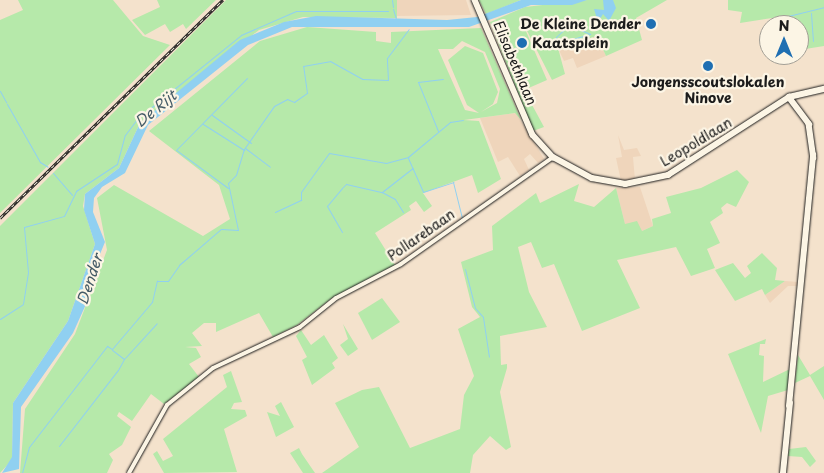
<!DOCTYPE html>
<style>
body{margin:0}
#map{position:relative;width:824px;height:473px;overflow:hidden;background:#f4e2cc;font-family:"Playpen Sans",sans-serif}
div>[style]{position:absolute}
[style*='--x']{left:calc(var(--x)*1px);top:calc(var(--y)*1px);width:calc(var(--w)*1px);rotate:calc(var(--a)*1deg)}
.built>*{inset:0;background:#efd5bb}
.green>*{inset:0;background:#b6e9aa}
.water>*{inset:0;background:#90d0f1}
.stream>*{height:1px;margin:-0.5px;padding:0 0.5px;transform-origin:0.5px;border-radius:0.5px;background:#90d0f1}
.roads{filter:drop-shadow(0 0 1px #1c1c1c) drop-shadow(0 0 1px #1c1c1c)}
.minor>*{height:4px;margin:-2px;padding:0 2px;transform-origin:2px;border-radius:2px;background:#fcf5e5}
.major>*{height:5.5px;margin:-2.75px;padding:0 2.75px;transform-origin:2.75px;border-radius:2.75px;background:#fcf5e5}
.rail>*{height:3px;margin-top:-1.5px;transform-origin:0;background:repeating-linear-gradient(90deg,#fcf5e5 0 4px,#1c1c1c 0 8px);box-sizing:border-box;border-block:1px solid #1c1c1c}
.dots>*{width:14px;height:14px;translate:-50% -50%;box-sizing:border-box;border:2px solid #fcf5e5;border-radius:50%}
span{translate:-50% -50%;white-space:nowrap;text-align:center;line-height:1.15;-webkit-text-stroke:4.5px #fcf5e5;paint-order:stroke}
.poi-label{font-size:14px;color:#1c1c1c;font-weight:700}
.right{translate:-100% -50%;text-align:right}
.left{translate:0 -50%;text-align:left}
.street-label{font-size:14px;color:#1c1c1c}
.water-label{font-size:15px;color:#455b67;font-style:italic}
.north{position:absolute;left:759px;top:15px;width:50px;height:50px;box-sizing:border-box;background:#fcf5e5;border:1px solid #a29e95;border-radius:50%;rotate:0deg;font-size:14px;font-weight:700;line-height:20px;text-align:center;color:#1c1c1c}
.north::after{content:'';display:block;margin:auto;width:18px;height:22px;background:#1f6fb2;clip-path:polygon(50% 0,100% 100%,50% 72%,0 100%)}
</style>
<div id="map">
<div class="built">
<i style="clip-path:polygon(397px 0,466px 0,471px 15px,396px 16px)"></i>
<i style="clip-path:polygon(597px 36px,606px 56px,577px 68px,573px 58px,564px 61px,558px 48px)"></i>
<i style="clip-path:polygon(516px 113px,544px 159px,538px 163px,530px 154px,524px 159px,529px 170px,520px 176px,508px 157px,498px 162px,480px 118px)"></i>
<i style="clip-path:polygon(618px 135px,624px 150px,637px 148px,641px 156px,633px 157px,635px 180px,621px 181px,616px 158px,622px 157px)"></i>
<i style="clip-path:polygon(640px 187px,653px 226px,642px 231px,625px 224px,616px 188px)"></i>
<i style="clip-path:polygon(785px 281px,799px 282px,799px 286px,788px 286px,770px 303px,765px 295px)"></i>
</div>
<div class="green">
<i style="clip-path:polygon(18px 0,113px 0,143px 36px,170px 45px,0 213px,0 20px,23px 10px)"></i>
<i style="clip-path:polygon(157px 0,216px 0,186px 29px,183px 24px,170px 32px,165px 24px,145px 35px,132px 20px,160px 7px)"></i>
<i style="clip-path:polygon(226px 0,397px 0,397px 18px,303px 17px,259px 30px,140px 123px,119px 168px,85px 194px,83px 206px,95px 244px,68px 321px,13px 403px,12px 460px,0 473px,0 226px)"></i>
<i style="clip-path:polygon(479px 0,521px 0,486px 14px)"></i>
<i style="clip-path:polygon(587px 0,667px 0,636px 18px,642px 40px,606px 56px,597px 36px,558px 48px,565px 74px,552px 80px,519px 15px,547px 80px,524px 90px,544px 127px,533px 131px,490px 22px,525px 7px)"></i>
<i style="clip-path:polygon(728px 0,824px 0,824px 46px,799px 50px,799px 25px,778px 25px,779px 17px,740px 23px,742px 12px,728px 10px)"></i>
<i style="clip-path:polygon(evenodd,307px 27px,376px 32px,376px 41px,391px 43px,391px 32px,481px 28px,521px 120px,515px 113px,464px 120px,479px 121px,501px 179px,478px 193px,472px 175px,423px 193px,432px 206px,424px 212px,416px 201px,409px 206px,411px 210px,375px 233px,395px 265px,332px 298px,297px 325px,273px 337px,259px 313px,216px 332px,216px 323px,204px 323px,192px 333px,202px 346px,185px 347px,196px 348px,201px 357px,189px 364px,199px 377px,164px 404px,151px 394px,132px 421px,119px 412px,117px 416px,131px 427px,122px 445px,109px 454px,113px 460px,107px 473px,20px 473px,25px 409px,75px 334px,107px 250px,97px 198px,114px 185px,203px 236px,230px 219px,219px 185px,149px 131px,260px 41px,307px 27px,462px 41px,485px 52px,500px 89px,497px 103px,481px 112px,493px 104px,498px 92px,483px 53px,465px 46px,448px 60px,467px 105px,479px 113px,465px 110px,438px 49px,453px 49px,462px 41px)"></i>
<i style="clip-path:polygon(737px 170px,749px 182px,736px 207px,727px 203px,721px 208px,723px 213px,710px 222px,720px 243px,707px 249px,715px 268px,691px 276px,676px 247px,617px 260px,640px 308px,582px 331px,554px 264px,542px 268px,531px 242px,518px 247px,529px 292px,547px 327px,500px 336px,501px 365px,507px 364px,507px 368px,500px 392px,511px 447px,506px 450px,490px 436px,473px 455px,470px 473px,322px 473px,359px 447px,335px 403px,362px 390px,379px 387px,410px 448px,460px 429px,464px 395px,474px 376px,458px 329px,480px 317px,472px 307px,461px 262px,493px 250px,492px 226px,536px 193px,540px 203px,579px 184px,574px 201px,594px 207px,616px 188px,625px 224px,637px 221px,642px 231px,653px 226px,652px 219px,671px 213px,666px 197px,701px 188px)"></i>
<i style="clip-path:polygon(762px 253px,777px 268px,775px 280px,785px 281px,765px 295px,762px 289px,735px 301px,715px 270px,733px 263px,745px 278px,751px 273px,747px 266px)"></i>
<i style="clip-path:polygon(382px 298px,400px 322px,372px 340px,358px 313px)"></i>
<i style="clip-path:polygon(343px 324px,358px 349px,348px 356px,340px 345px,348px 339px)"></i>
<i style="clip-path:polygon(301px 330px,311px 345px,324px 335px,338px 358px,332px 363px,335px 368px,312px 385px,302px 360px,307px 357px,296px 336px)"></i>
<i style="clip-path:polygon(766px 339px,765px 344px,760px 344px,759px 355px,764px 356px,763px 382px,790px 369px,788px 390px,768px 396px,761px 433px,728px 354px)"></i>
<i style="clip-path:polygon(798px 355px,810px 375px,824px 366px,824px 400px,810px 376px,795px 383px)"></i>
<i style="clip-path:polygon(231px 371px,242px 402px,234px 403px,231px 409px,245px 410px,247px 416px,224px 429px,237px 472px,164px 473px,153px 454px,157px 451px,163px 461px,173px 456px,163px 439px,227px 387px,223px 375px)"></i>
<i style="clip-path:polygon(281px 402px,294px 427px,276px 437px,267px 412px,280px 416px,275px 406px)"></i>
<i style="clip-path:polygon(806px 447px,816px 461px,810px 467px,802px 457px,788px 456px,789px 449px)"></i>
<i style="clip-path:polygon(299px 448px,302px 454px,315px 473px,303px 473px,290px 453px)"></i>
</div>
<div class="water">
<i style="clip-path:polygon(521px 0,587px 0,572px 5px,531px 5px,469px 27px,292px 27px,248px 45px,148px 125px,125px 173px,102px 187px,94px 198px,93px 212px,105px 242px,91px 276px,87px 302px,73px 333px,21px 407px,19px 469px,2px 473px,12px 457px,13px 403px,68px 321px,95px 244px,84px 210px,85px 194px,119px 168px,140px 123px,240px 40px,284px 22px,316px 16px,447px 20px,477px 17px)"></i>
<i style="clip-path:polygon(603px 0,613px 0,616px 8px,609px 21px,603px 14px,598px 22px,594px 9px,604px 10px)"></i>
</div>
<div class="stream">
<i style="--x:392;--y:0;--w:7;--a:82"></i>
<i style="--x:393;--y:9;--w:10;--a:73"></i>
<i style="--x:811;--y:13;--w:28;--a:86"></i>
<i style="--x:780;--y:18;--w:45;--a:-14"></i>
<i style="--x:569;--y:25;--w:23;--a:23"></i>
<i style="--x:590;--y:34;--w:36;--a:164"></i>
<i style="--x:555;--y:44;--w:7;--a:-82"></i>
<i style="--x:556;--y:37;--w:18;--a:-43"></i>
<i style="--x:0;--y:91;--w:13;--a:61"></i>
<i style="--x:7;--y:104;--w:67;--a:60.4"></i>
<i style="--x:40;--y:162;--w:9;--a:32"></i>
<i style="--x:212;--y:115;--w:48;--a:35.7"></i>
<i style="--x:203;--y:124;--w:49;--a:32.4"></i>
<i style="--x:438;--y:131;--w:53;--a:-112.2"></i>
<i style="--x:418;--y:82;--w:25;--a:-7"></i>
<i style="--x:245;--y:148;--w:31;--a:37"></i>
<i style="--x:408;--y:158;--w:37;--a:66"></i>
<i style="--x:423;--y:192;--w:32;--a:-18"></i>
<i style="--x:453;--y:182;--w:37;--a:76"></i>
<i style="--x:53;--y:173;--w:29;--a:49"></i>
<i style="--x:228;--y:188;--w:64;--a:-143.8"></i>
<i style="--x:176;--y:150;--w:101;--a:-45.4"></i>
<i style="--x:275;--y:212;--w:29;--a:-25"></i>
<i style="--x:301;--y:200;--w:8;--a:-90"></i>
<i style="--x:301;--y:192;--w:48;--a:-54.3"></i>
<i style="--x:329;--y:153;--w:58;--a:10"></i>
<i style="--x:386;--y:163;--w:23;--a:-15"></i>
<i style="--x:408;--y:157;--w:55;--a:-39.8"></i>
<i style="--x:450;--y:122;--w:13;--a:-9"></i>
<i style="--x:403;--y:212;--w:15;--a:-122"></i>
<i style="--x:395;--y:199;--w:15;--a:-152"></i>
<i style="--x:382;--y:192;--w:39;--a:-38"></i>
<i style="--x:342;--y:232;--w:30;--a:-120"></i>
<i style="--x:327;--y:206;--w:23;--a:-50"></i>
<i style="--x:342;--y:188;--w:6;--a:-45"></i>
<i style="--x:346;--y:184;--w:37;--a:13"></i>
<i style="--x:465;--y:269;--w:40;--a:75.6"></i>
<i style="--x:475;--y:308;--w:12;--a:48"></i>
<i style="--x:483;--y:317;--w:40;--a:81.5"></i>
<i style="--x:0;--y:319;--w:27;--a:-33"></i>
<i style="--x:23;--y:304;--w:32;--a:-81"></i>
<i style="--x:28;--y:272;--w:45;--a:-95.1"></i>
<i style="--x:24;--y:227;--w:41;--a:-15.4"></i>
<i style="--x:64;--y:216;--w:28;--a:-64"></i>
<i style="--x:76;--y:191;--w:49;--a:-33.4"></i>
<i style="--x:117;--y:164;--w:30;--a:-75"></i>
<i style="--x:125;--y:135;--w:20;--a:-53"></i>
<i style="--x:137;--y:119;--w:134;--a:-38.9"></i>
<i style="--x:241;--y:35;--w:60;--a:-23.6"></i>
<i style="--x:296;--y:11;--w:92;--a:0"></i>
<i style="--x:125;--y:358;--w:47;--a:-47.6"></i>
<i style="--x:59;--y:446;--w:96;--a:-52.2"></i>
<i style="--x:118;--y:370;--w:13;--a:-61"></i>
<i style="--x:124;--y:359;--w:15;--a:-143"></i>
<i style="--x:22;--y:473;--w:27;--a:-75"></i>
<i style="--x:29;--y:447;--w:128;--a:-52.3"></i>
<i style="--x:107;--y:346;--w:6;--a:31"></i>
<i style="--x:112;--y:349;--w:62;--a:-49.6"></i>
<i style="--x:152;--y:302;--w:22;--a:-77"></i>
<i style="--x:157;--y:281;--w:11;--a:0"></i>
<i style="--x:168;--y:281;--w:19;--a:-55"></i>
<i style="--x:179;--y:265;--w:55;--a:-40.6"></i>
<i style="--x:221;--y:229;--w:17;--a:3"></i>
<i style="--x:238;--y:230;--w:48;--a:-102"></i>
<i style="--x:228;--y:183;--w:11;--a:-45"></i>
<i style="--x:236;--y:175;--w:27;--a:-73"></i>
<i style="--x:244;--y:149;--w:52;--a:-55.1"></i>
<i style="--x:274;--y:106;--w:15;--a:-28"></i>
<i style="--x:287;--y:99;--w:8;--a:23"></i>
<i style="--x:294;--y:102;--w:16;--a:-35"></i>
<i style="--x:307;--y:93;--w:27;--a:-98"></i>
<i style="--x:303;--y:66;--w:27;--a:-10"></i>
<i style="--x:330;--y:61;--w:37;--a:29"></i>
<i style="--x:362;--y:79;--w:26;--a:2"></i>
<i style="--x:388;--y:80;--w:22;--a:-93"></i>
<i style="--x:387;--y:58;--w:36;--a:-53"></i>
</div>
<div class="roads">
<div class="minor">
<i style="--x:129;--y:473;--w:78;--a:-60.8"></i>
<i style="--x:167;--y:405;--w:59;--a:-38.8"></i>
<i style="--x:213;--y:368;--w:96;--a:-25.2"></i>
<i style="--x:300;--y:327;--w:46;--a:-38.9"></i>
<i style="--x:336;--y:298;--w:73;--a:-27.6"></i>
<i style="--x:401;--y:264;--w:186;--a:-35.1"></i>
</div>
<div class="major">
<i style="--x:475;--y:0;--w:147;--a:66.8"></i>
<i style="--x:533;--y:135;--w:30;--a:48"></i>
<i style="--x:553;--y:157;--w:44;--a:28.3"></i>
<i style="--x:592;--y:178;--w:34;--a:10"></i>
<i style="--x:625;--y:184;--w:44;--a:-11.8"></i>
<i style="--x:668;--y:175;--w:144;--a:-32.8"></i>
<i style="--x:789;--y:97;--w:36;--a:-13"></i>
<i style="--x:789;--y:97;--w:34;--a:53"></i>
<i style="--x:809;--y:124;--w:34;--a:82"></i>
<i style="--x:789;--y:406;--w:252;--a:-84.5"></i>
<i style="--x:783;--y:473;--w:70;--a:-84.3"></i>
</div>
</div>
<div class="rail">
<i style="--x:0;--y:218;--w:312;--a:-44.4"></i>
</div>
<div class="dots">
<i style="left:651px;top:24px;background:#1f6fb2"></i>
<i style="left:522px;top:43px;background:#1f6fb2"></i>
<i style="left:708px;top:66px;background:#1f6fb2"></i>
</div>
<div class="poi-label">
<span class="right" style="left:641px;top:24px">De Kleine Dender</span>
<span class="left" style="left:532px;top:43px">Kaatsplein</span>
<span style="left:708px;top:90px">Jongensscoutslokalen<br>Ninove</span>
</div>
<div class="street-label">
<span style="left:515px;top:63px;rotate:67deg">Elisabethlaan</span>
<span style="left:696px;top:142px;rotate:-31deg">Leopoldlaan</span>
<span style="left:421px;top:235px;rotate:-35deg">Pollarebaan</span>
</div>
<div class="water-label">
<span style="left:155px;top:108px;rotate:-39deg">De Rijt</span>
<span style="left:89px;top:279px;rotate:-72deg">Dender</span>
</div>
<div class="north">N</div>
</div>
